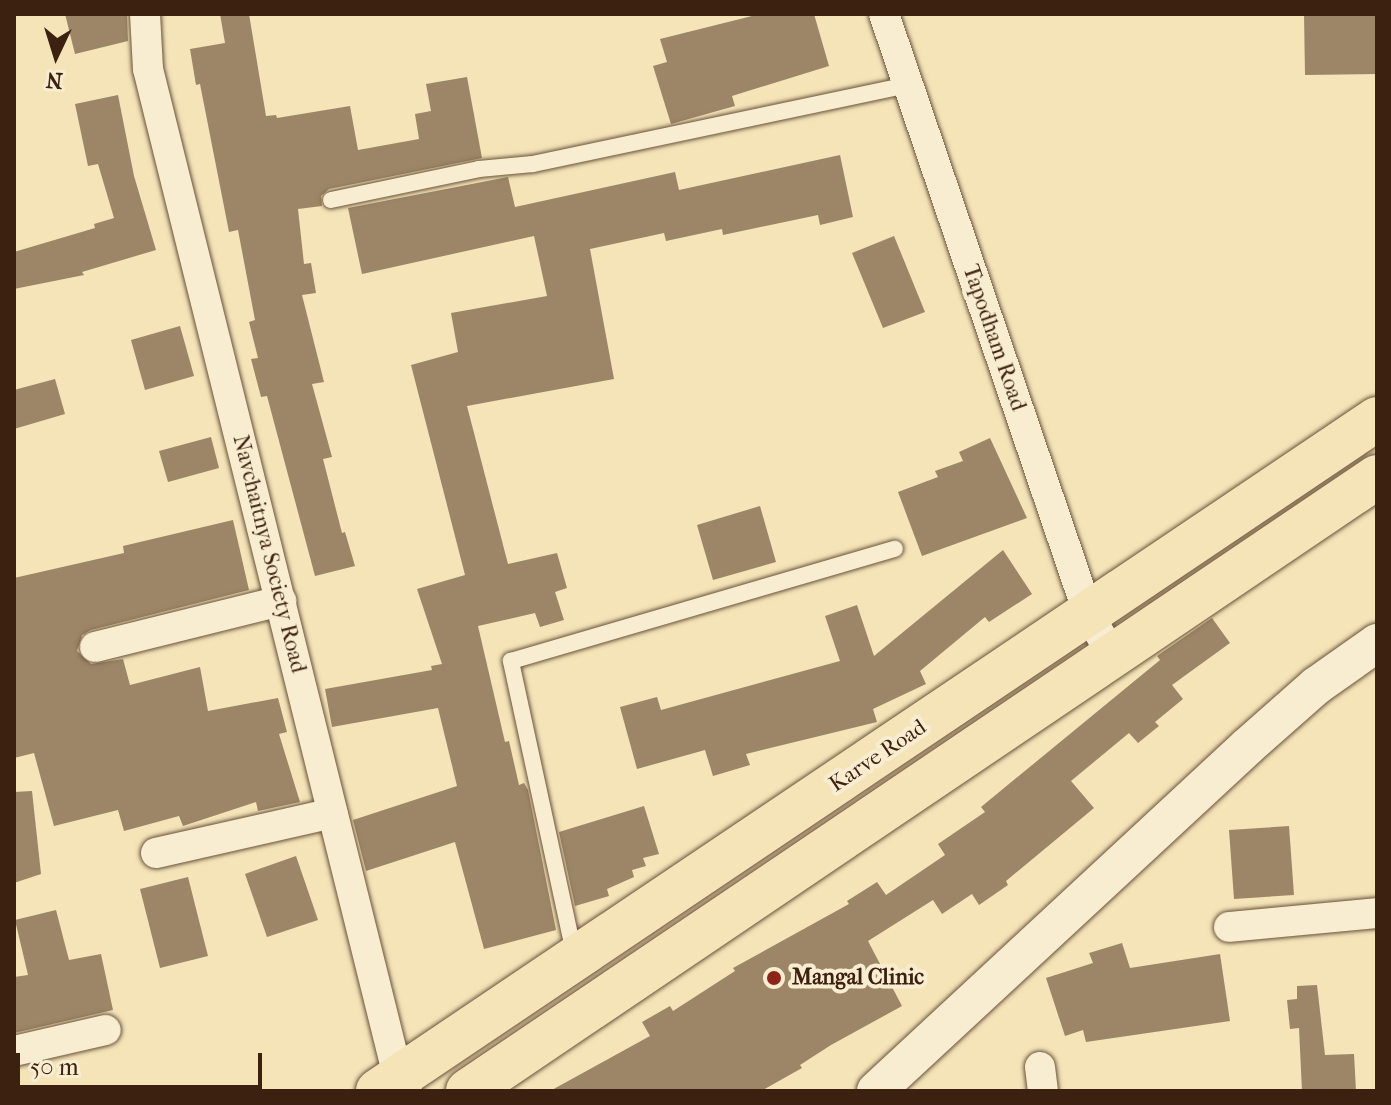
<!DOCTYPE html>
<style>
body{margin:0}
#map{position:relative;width:1391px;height:1105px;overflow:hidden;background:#f4e4b8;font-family:"IM FELL French Canon",serif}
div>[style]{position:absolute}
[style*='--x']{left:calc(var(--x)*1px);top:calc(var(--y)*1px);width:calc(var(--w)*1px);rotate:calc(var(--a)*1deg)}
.building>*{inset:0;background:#9c8667}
.roads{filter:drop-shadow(0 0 2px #6a523a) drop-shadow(0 0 2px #6a523a)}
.service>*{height:16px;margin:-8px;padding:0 8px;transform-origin:8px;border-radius:8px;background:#f8edd1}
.minor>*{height:30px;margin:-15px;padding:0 15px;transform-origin:15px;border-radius:15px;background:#f8edd1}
.tertiary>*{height:38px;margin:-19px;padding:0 19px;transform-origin:19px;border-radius:19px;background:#f8edd1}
.primary>*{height:44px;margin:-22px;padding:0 22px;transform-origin:22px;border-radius:22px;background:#f4e4b8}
.dots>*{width:22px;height:22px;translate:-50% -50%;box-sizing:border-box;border:4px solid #f8edd1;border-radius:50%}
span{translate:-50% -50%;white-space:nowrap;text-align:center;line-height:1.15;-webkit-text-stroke:8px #f8edd1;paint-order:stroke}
.street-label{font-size:22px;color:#3c2110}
.poi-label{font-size:22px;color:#3c2110;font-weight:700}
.left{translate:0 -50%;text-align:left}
.frame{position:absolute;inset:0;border:16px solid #3c2110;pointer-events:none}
.north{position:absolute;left:16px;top:16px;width:80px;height:80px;-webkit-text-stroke:6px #f8edd1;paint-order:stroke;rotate:184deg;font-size:22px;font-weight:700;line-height:32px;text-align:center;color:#3c2110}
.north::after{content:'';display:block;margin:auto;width:28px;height:36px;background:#3c2110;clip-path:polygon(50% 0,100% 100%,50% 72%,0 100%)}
.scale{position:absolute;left:16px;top:1053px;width:246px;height:36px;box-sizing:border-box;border:4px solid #3c2110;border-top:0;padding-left:10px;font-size:24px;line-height:28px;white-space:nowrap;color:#3c2110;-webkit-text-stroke:6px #f8edd1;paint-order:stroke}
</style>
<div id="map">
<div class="building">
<i style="clip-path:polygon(65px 14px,127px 14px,128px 41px,75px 54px)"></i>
<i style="clip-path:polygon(220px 14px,249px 14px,266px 116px,276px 115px,277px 118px,350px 106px,358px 150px,419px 139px,415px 114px,431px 111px,426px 84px,467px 77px,482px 158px,329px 189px,321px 196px,322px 206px,298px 209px,304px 264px,311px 263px,316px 293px,302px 295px,324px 382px,312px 384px,332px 457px,323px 459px,342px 533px,345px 532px,355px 566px,315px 576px,267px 396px,261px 397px,251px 359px,258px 358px,249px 322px,255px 320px,238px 230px,229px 232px,200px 84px,196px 85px,190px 49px,225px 43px)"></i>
<i style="clip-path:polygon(760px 14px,814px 14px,829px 66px,732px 96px,735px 106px,671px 124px,653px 66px,667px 62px,660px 39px)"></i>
<i style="clip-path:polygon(1304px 14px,1377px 14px,1377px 74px,1305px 75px)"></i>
<i style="clip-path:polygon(118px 95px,134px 176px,156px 250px,82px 272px,84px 275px,14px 289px,14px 252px,95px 228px,94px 224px,114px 218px,98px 164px,88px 166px,75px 104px)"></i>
<i style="clip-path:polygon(840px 155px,853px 217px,820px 225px,818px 215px,723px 235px,722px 229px,666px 241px,664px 233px,590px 249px,614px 379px,467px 406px,508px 564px,557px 553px,567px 588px,555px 592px,564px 620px,540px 627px,535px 613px,478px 626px,505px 742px,509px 741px,519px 785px,524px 783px,528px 790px,556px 930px,484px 949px,455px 842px,366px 871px,353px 820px,457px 786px,438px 708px,332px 727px,325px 689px,432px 670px,431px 666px,442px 664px,417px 589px,465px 575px,411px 365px,458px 352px,451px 313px,547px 296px,534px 236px,362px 274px,348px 208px,508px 177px,515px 207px,675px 172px,679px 190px)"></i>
<i style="clip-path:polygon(894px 236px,925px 312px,883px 328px,852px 253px)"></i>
<i style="clip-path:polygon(180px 326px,194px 376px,145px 390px,131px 340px)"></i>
<i style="clip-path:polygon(55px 379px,65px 414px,14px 429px,14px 390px)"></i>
<i style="clip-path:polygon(211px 437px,219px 468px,168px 482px,159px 451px)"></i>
<i style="clip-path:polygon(990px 438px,1027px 518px,922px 556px,898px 492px,938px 477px,935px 471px,963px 461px,959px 452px)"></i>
<i style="clip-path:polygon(760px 506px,776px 562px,713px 580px,697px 525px)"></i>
<i style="clip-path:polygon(233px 520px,249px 590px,91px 630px,82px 635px,77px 651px,91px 664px,123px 659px,130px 685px,200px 667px,208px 711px,278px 698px,287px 732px,279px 734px,300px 802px,258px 811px,256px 802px,183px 826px,179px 816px,124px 831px,118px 810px,54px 826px,34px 753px,14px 758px,14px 578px,124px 553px,123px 546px)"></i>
<i style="clip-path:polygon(1003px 550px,1032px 594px,989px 622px,985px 617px,920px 671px,926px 684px,873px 709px,877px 722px,746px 754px,750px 765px,713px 776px,705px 750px,637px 769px,620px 707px,657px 697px,661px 710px,840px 661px,825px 616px,857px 605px,874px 656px)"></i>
<i style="clip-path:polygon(1212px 618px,1230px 643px,1172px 685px,1183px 699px,1155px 722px,1159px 726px,1138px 743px,1129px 733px,1071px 781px,1094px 808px,1006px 881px,1008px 885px,979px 905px,972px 894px,942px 914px,933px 900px,868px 941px,902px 1006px,831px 1045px,800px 1065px,802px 1068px,761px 1091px,550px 1091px,650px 1036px,642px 1022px,670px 1006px,673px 1011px,735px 971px,733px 968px,849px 904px,847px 901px,877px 882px,886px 895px,945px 855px,938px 844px,985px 812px,981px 807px,1160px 660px,1157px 656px)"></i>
<i style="clip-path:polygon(32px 791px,41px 874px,14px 883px,14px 792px)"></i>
<i style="clip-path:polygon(644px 806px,659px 854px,643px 858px,646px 866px,632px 870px,634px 877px,607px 889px,609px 896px,575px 906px,559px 832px)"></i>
<i style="clip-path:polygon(1289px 826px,1294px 895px,1234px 899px,1229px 830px)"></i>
<i style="clip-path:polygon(296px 856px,318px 920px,267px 937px,245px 874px)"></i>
<i style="clip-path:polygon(188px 877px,208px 956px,160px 968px,140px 889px)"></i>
<i style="clip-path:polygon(56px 910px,69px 960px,101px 954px,113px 1010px,14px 1033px,14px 977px,28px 975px,15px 920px)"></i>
<i style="clip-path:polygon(1122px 943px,1130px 968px,1220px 954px,1230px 1021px,1086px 1042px,1083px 1030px,1065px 1036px,1046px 978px,1093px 963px,1089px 953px)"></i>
<i style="clip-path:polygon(1317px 985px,1325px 1055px,1354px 1054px,1356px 1091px,1302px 1091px,1299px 1028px,1290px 1029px,1287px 1000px,1297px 999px,1297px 986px)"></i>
</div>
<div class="roads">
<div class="service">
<i style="--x:331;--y:200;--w:151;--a:-11.8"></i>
<i style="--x:479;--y:169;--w:54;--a:-5.3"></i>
<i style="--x:533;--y:164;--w:384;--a:-11.9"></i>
<i style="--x:574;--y:953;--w:299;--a:-102.2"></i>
<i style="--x:511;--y:661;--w:400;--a:-16.3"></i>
</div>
<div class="minor">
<i style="--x:145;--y:14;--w:55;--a:86.9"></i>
<i style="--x:148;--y:69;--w:1038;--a:76.06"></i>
<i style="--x:398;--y:1076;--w:17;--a:59"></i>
<i style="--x:884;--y:14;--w:633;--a:71.19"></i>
<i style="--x:1088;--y:613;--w:51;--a:60.4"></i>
<i style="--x:95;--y:647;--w:192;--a:-13.9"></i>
<i style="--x:156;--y:853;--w:181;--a:-12.7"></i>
<i style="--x:1229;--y:927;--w:149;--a:-5.4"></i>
<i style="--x:14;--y:1051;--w:94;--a:-12.9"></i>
<i style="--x:1040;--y:1067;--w:24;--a:83"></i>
</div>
<div class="tertiary">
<i style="--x:876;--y:1091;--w:507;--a:-42.84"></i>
<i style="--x:1248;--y:746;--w:91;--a:-41.4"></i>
<i style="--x:1316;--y:686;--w:75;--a:-35.2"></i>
</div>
<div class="primary">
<i style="--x:378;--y:1091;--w:1204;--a:-33.93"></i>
<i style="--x:468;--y:1091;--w:1097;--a:-34.04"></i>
</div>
</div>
<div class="dots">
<i style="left:774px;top:978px;background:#8f2418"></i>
</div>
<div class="street-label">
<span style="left:994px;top:338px;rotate:71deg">Tapodham Road</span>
<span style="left:269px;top:554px;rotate:76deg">Navchaitnya Society Road</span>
<span style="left:878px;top:756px;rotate:-34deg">Karve Road</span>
</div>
<div class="poi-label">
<span class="left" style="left:792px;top:978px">Mangal Clinic</span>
</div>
<div class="frame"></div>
<div class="north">N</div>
<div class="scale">50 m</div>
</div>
